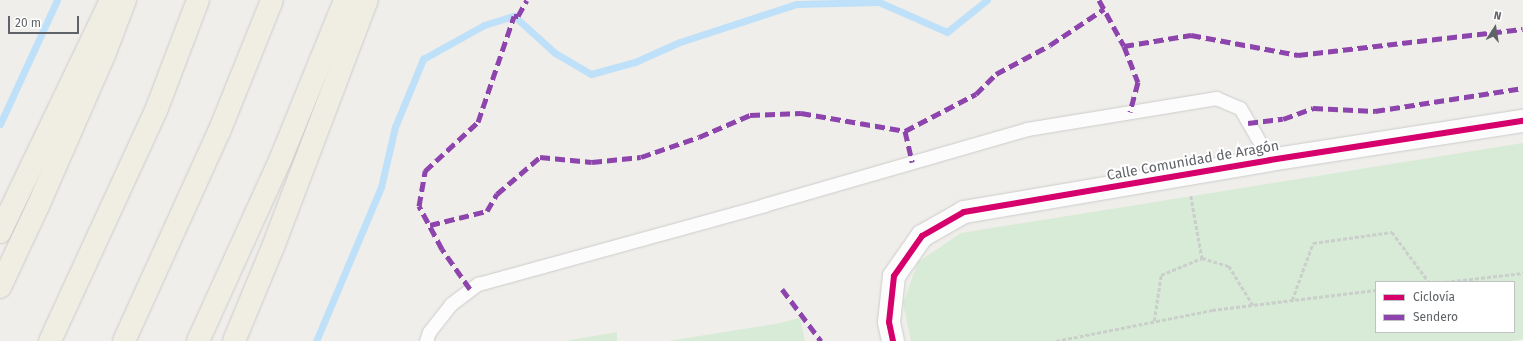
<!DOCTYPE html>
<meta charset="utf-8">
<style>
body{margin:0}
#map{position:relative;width:1523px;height:341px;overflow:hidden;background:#efeeea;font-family:"Fira Sans",sans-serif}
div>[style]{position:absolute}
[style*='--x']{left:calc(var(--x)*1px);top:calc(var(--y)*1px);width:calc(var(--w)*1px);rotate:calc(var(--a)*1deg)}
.green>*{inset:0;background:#d8ebd6}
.stream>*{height:7px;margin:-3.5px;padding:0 3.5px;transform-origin:3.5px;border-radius:3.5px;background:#bfe0f9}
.path>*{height:2.5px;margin-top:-1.25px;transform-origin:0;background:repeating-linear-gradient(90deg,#cacfcc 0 4px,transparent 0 6px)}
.roads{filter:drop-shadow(0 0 1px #cbcccc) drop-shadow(0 0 1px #cbcccc)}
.lane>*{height:13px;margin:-6.5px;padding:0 6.5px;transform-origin:6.5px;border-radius:6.5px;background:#fdfcfc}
.street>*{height:22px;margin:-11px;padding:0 11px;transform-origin:11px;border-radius:11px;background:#fdfcfc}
.highway>*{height:22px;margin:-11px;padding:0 11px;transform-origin:11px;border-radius:11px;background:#f0ede3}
.quiet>*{height:5px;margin-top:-2.5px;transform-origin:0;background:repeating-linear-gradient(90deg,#8e44ad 0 10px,transparent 0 15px)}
.cycleway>*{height:6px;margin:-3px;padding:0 3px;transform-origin:3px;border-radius:3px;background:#d6006c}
span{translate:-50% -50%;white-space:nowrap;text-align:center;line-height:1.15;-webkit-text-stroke:4px #fff;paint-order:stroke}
.street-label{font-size:14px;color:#5f6368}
.legend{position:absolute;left:1375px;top:281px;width:140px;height:52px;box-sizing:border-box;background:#fff;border:1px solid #bfc1c3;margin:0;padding:5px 7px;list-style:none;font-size:12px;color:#5f6368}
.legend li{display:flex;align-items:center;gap:8px;height:20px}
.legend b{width:20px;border:1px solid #bfc1c3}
.north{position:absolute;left:1475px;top:8px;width:40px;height:40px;-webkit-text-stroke:3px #fff;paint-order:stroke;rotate:12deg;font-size:11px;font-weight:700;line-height:16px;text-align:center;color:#5f6368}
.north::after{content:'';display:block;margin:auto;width:14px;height:18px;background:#5f6368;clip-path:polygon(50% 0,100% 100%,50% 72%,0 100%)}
.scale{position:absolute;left:8px;top:16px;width:71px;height:18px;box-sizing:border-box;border:2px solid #5f6368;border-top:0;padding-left:5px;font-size:12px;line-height:14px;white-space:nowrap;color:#5f6368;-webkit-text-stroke:3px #fff;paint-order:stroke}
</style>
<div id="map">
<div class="green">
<i style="clip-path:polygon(evenodd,1523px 143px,1523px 339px,1512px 341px,911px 341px,903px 303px,918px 262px,961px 233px,1523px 143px,1376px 282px,1514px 282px,1514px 332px,1376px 332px,1376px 282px)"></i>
<i style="clip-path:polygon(800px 318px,805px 341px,668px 341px,775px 324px)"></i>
<i style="clip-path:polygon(617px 332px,617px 341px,565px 341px)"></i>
</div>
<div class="stream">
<i style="--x:0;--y:124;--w:136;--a:-65.3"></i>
<i style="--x:316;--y:341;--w:167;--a:-67.1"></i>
<i style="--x:381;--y:187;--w:62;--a:-76.9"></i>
<i style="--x:395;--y:127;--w:74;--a:-67.6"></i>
<i style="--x:423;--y:59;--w:70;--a:-29.1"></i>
<i style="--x:484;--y:25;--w:31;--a:-17"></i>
<i style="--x:514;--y:16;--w:55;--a:42.1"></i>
<i style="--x:555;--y:53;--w:42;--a:30.3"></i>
<i style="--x:591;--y:74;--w:46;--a:-15.3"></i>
<i style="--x:635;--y:62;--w:49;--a:-24"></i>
<i style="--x:680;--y:42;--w:122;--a:-18.1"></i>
<i style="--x:796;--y:4;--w:83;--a:-1.4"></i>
<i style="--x:879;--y:2;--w:74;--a:23.8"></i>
<i style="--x:947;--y:32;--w:51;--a:-38.7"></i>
</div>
<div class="path">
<i style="--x:1191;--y:196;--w:63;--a:79.9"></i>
<i style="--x:1445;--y:282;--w:79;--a:-6.6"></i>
<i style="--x:1292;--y:300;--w:61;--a:-69.8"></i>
<i style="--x:1313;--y:243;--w:80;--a:-7.9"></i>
<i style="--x:1392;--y:232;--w:62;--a:53.5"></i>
<i style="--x:1154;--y:321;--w:47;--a:-81.3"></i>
<i style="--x:1161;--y:275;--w:44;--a:-22.5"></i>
<i style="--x:1202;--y:258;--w:28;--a:17"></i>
<i style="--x:1229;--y:266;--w:46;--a:58.4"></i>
<i style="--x:1056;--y:341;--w:159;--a:-11.2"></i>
<i style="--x:1212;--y:310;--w:165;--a:-7"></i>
</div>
<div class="roads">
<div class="lane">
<i style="--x:426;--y:341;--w:9;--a:-72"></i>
<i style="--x:429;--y:332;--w:36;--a:-52"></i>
<i style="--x:451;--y:304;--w:34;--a:-37"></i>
<i style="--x:478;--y:284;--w:297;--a:-15.4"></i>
<i style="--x:764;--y:205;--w:274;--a:-16.1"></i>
<i style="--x:1027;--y:129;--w:192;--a:-9.3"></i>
<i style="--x:1216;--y:98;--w:26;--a:23"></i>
<i style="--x:1240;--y:108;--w:60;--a:60"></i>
</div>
<div class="street">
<i style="--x:893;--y:341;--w:19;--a:-102"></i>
<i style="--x:889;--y:322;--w:46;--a:-83.8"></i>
<i style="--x:894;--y:276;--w:49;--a:-55"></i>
<i style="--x:922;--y:236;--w:48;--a:-29.7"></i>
<i style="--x:964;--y:212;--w:310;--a:-9.6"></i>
<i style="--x:1270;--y:160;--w:256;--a:-8.8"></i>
</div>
<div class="highway">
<i style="--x:0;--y:232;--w:257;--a:-64.4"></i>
<i style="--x:0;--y:287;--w:89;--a:-64.9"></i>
<i style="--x:38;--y:206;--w:165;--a:-66.4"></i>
<i style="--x:104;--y:55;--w:59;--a:-69.1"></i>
<i style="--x:50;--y:341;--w:256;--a:-65.3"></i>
<i style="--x:157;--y:108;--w:116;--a:-69.2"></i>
<i style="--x:124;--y:341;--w:230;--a:-65.6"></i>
<i style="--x:219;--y:132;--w:142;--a:-68.1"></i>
<i style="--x:198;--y:341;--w:201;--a:-65.6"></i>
<i style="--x:281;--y:158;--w:170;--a:-67.9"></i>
<i style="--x:234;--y:341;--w:102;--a:-67.5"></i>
<i style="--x:273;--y:247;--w:264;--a:-69.2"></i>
</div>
</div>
<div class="quiet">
<i style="--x:1099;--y:0;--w:52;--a:61.5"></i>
<i style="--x:1124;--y:46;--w:68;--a:-9.3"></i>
<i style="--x:1191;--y:35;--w:109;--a:10.6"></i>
<i style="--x:1298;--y:55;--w:226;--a:-6.6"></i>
<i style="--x:1124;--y:46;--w:39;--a:69"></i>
<i style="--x:1138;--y:82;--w:31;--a:105"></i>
<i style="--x:1248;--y:123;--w:35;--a:-7"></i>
<i style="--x:1283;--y:119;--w:32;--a:-20"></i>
<i style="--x:1313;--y:108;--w:62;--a:2.8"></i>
<i style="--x:1375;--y:111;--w:150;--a:-8.8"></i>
<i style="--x:905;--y:131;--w:32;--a:77"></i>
<i style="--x:430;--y:225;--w:59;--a:-13.8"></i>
<i style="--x:487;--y:211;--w:20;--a:-60"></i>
<i style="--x:497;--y:194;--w:57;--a:-40.7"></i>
<i style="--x:540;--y:157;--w:52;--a:5.5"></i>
<i style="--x:592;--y:162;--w:49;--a:-5.8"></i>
<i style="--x:641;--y:157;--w:61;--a:-19"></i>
<i style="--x:699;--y:137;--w:56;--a:-23.3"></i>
<i style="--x:750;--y:115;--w:51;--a:-2.2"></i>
<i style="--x:801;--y:113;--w:106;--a:9.8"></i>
<i style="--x:905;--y:131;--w:80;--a:-27.5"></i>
<i style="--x:976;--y:94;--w:28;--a:-45"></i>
<i style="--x:996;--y:74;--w:61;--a:-28.2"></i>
<i style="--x:1050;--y:45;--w:65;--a:-33.7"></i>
<i style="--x:470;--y:289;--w:49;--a:-125"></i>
<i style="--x:442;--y:249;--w:49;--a:-118.1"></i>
<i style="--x:419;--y:206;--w:36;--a:-80"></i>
<i style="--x:425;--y:171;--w:72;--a:-42.8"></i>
<i style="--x:478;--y:122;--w:112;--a:-71.2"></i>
<i style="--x:514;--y:16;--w:4;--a:0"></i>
<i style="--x:518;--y:16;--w:18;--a:-61"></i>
<i style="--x:782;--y:289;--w:65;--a:53.1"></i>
</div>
<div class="cycleway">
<i style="--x:893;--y:341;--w:19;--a:-102"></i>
<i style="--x:889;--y:322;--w:46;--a:-83.8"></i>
<i style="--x:894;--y:276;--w:49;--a:-55"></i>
<i style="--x:922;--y:236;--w:48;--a:-29.7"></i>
<i style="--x:964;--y:212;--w:310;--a:-9.6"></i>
<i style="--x:1270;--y:160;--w:256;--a:-8.8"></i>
</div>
<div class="street-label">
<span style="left:1193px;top:161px;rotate:-10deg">Calle Comunidad de Aragón</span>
</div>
<ul class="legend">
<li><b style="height:5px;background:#d6006c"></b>Ciclovía</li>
<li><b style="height:5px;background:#8e44ad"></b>Sendero</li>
</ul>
<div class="north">N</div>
<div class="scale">20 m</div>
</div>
